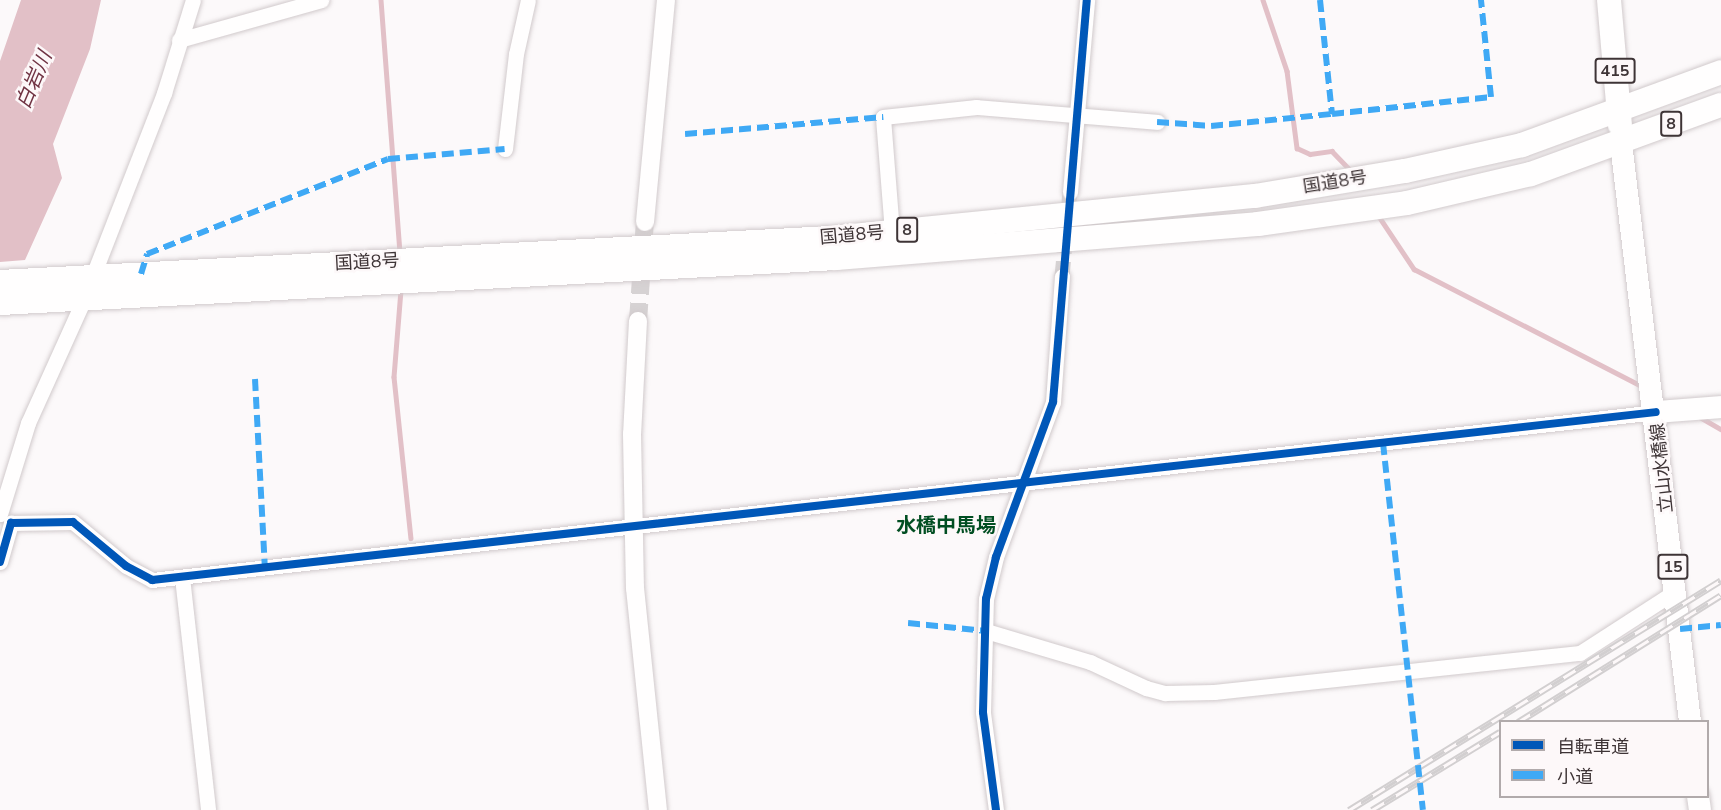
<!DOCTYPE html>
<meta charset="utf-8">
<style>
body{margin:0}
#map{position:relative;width:1721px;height:810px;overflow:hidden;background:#fcf9fa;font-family:"Nunito Sans","Noto Sans JP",sans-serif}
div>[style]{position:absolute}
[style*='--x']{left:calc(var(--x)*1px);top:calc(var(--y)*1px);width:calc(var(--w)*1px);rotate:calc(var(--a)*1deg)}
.water>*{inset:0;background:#e2c0c7}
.stream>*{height:4.5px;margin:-2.25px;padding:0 2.25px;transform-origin:2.25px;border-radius:2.25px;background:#e2c0c7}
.minor-tunnel>*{height:15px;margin-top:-7.5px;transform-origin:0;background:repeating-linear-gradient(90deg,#d6d2d3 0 15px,transparent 0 23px)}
.tertiary-tunnel>*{height:18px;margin-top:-9px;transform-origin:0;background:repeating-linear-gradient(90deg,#d6d2d3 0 18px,transparent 0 27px)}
.roads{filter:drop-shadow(0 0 2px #d1cacc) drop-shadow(0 0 2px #d1cacc)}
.minor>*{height:15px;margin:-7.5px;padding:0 7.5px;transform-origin:7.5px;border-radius:7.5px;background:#fffefe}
.tertiary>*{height:18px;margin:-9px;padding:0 9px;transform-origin:9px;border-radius:9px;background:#fffefe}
.primary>*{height:22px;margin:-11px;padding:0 11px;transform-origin:11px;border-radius:11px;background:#fffefe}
.trunk>*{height:24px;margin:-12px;padding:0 12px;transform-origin:12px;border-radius:12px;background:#fffefe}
.rail>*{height:7px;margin-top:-3.5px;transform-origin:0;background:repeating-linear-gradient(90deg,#fdf8f9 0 14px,#d2cfd0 0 28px);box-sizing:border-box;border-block:2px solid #d2cfd0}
.quiet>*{height:6px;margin-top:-3px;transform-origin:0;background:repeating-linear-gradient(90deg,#3fa9f5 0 12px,transparent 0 18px)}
.cycleway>*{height:8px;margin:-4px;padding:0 4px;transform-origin:4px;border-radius:4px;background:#0057b8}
span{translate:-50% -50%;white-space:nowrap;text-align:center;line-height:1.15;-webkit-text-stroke:5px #fdf8f9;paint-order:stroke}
.shield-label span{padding:2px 4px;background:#fdf8f9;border:2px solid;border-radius:4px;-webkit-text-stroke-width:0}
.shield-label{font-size:16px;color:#3e3436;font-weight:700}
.street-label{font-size:18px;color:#3e3436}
.water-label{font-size:20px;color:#703343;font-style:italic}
.neighbourhood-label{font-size:20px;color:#014e22;font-weight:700}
.legend{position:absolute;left:1499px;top:720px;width:210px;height:78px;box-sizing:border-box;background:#fdf8f9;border:2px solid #b1aaab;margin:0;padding:8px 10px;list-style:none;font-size:18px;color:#3e3436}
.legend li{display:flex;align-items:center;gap:12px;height:30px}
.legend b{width:30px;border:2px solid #b1aaab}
</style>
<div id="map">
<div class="water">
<i style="clip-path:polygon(21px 0,101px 0,90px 49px,53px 144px,62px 178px,25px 260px,0 262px,0 61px)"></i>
</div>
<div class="stream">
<i style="--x:381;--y:0;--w:256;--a:85.7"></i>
<i style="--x:1263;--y:0;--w:75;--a:71.3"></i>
<i style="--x:1287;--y:71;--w:78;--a:82.6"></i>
<i style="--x:1297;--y:148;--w:14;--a:25"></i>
<i style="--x:1310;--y:154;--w:22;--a:-8"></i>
<i style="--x:1332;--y:151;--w:29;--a:46"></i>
<i style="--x:1378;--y:215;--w:65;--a:56.3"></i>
<i style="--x:1414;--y:269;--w:256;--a:27.2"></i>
<i style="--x:401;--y:290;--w:87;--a:94.6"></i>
<i style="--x:394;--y:377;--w:162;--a:84"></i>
<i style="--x:1700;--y:417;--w:24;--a:30"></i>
</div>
<div class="minor-tunnel">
<i style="--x:1062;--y:276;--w:84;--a:-84.6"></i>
</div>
<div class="tertiary-tunnel">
<i style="--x:638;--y:321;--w:99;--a:-86"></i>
</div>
<div class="roads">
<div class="minor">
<i style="--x:179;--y:40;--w:148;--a:-15.7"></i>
<i style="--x:505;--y:149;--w:96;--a:-83.4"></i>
<i style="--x:516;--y:54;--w:55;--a:-77.5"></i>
<i style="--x:1070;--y:192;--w:193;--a:-84.9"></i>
<i style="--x:892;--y:232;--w:115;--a:-94.5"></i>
<i style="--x:883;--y:117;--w:94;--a:-6.1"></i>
<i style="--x:976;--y:107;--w:182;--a:4.7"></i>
<i style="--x:92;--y:278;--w:199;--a:-68.7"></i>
<i style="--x:164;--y:93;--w:97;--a:-72.7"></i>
<i style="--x:0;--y:514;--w:95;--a:-72.9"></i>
<i style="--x:28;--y:423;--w:136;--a:-65.7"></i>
<i style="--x:0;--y:562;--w:41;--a:-74.2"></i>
<i style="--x:11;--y:523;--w:62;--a:-0.9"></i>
<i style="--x:73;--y:522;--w:69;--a:39.7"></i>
<i style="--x:126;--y:566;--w:30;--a:28"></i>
<i style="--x:152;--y:580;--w:1513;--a:-6.37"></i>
<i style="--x:182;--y:577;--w:234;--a:83.6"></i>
<i style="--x:986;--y:631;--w:109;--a:16.6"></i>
<i style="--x:1090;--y:662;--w:62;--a:24.9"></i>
<i style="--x:1146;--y:688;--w:20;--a:15"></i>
<i style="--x:1165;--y:693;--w:49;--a:-1.2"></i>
<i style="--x:1214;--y:692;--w:368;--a:-6.1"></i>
<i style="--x:1580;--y:653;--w:114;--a:-32.9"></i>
<i style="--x:996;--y:810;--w:99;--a:-97.6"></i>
<i style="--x:983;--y:712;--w:113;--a:-88.5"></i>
<i style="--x:986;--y:599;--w:43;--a:-76.6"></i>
<i style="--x:996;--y:557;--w:165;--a:-69.8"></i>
<i style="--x:1053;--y:402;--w:126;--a:-85.9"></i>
</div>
<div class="tertiary">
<i style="--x:645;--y:222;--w:223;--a:-84.6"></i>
<i style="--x:638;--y:321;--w:113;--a:93"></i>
<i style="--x:632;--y:434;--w:154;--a:88.9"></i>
<i style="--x:635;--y:588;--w:223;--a:84.1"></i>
</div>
<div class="primary">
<i style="--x:1621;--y:143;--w:583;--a:83.2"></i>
<i style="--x:1656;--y:412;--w:65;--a:-4.4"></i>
<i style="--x:1698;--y:796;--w:14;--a:82"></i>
</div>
<div class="trunk">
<i style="--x:1609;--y:0;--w:125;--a:85"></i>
<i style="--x:0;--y:282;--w:833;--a:-3.03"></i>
<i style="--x:832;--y:238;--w:425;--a:-5.7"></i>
<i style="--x:1255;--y:196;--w:152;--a:-9.5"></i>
<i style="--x:1405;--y:171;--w:120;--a:-12.5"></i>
<i style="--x:1522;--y:145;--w:212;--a:-20.1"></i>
<i style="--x:0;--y:303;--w:837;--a:-3.08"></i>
<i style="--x:836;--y:258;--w:423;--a:-4.6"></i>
<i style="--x:1258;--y:224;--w:150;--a:-8"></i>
<i style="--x:1407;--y:203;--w:127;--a:-13.2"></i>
<i style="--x:1531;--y:174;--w:202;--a:-20"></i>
</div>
</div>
<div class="rail">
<i style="--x:1518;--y:722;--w:239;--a:-32"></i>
<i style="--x:1349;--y:810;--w:437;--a:-31.7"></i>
<i style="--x:1372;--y:810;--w:150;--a:-31.4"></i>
</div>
<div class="quiet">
<i style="--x:1320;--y:0;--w:115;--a:84"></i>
<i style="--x:1332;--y:114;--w:160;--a:-6.1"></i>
<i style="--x:1491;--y:97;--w:98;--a:-95.9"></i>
<i style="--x:1157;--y:122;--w:54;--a:4.2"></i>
<i style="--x:1211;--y:126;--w:122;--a:-5.7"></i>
<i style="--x:685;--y:134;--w:199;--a:-4.9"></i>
<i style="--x:141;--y:274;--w:21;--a:-73"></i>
<i style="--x:147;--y:254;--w:259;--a:-21.5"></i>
<i style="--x:388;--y:159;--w:117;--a:-4.9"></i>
<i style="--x:255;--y:379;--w:188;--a:87"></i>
<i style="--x:1383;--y:443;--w:369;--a:83.8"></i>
<i style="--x:908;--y:623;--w:78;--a:5.9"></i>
<i style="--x:1680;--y:629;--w:41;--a:-5.6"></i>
</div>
<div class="cycleway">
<i style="--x:0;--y:562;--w:41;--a:-74.2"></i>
<i style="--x:11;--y:523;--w:62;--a:-0.9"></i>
<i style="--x:73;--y:522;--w:69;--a:39.7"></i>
<i style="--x:126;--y:566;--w:30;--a:28"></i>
<i style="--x:152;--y:580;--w:1513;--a:-6.37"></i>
<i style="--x:996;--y:810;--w:99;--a:-97.6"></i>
<i style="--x:983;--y:712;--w:113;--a:-88.5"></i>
<i style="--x:986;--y:599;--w:43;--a:-76.6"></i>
<i style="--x:996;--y:557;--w:165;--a:-69.8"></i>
<i style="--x:1053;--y:402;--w:403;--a:-85.2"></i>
</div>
<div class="shield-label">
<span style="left:1615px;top:71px">415</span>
<span style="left:1671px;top:124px">8</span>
<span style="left:907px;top:230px">8</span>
<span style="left:1673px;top:567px">15</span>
</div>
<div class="street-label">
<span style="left:1335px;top:182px;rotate:-9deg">国道8号</span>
<span style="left:852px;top:235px;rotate:-5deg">国道8号</span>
<span style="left:367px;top:262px;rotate:-3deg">国道8号</span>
<span style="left:1662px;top:468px;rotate:-96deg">立山水橋線</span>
</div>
<div class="water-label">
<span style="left:34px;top:80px;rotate:-67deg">白岩川</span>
</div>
<div class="neighbourhood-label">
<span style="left:946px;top:525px">水橋中馬場</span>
</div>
<ul class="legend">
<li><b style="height:8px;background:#0057b8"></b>自転車道</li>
<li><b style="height:8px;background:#3fa9f5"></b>小道</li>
</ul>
</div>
